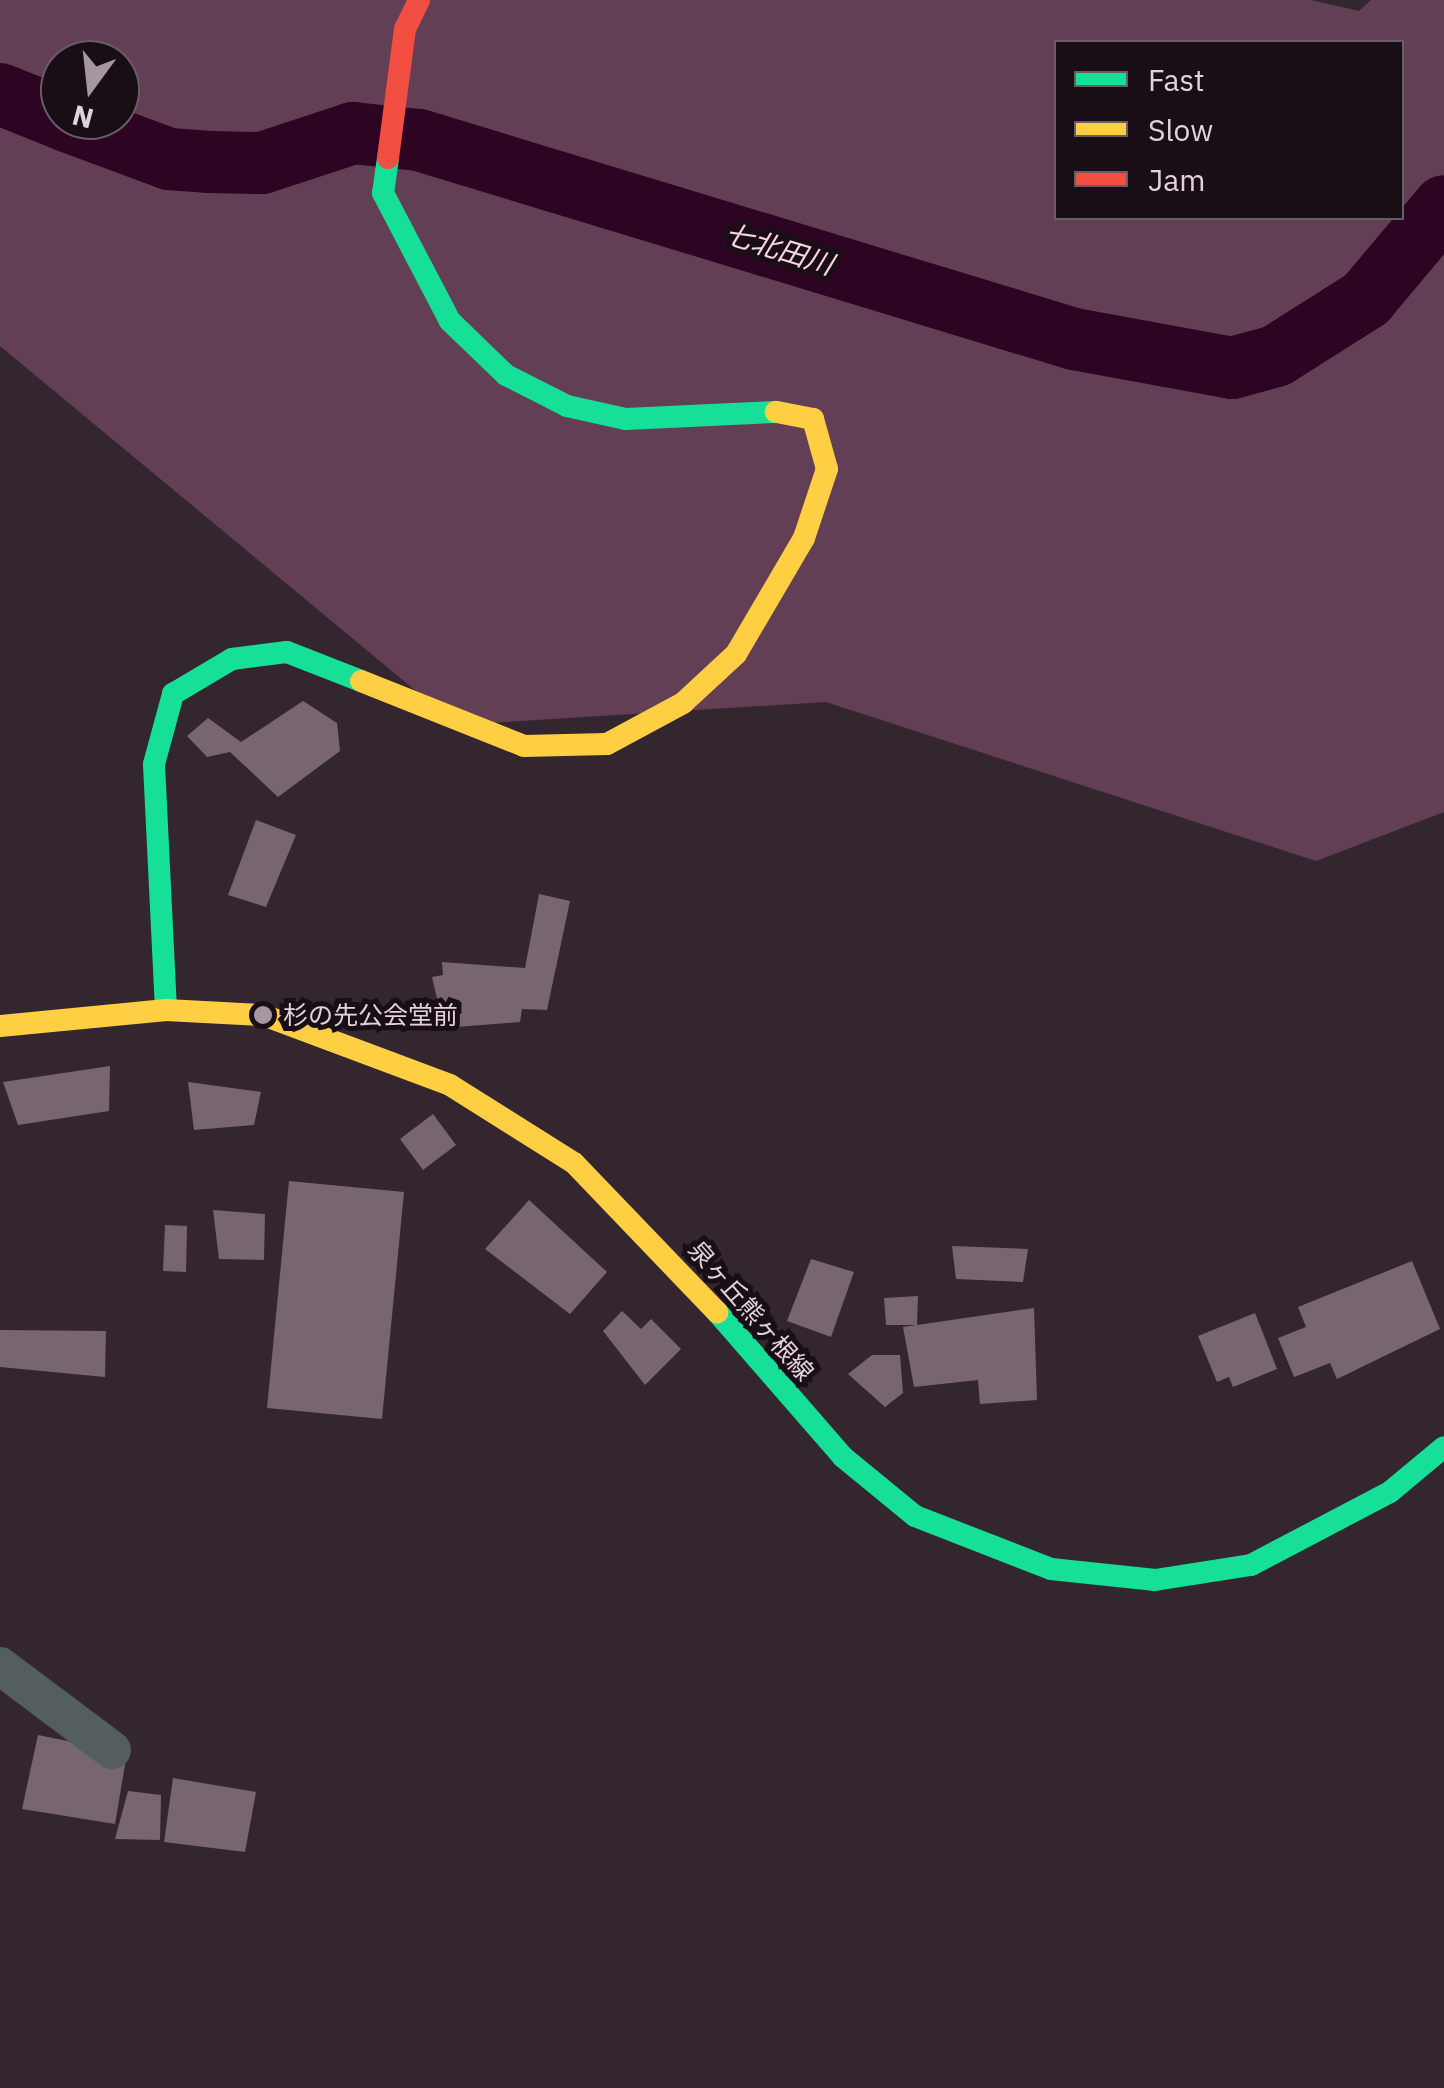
<!DOCTYPE html>
<meta charset="utf-8">
<style>
body{margin:0}
#map{position:relative;width:1444px;height:2088px;overflow:hidden;background:#33262f;font-family:"IBM Plex Sans","Noto Sans JP",sans-serif}
div>[style]{position:absolute}
[style*='--x']{left:calc(var(--x)*1px);top:calc(var(--y)*1px);width:calc(var(--w)*1px);rotate:calc(var(--a)*1deg)}
.green>*{inset:0;background:#633f56}
.river>*{height:62px;margin:-31px;padding:0 31px;transform-origin:31px;border-radius:31px;background:#2d0421}
.building>*{inset:0;background:#786572}
.street>*{height:38px;margin:-19px;padding:0 19px;transform-origin:19px;border-radius:19px;background:#545e5f}
.fast>*{height:22px;margin:-11px;padding:0 11px;transform-origin:11px;border-radius:11px;background:#16e098}
.slow>*{height:22px;margin:-11px;padding:0 11px;transform-origin:11px;border-radius:11px;background:#ffcf43}
.jam>*{height:22px;margin:-11px;padding:0 11px;transform-origin:11px;border-radius:11px;background:#f24e42}
.dots>*{width:28px;height:28px;translate:-50% -50%;box-sizing:border-box;border:5px solid #190e15;border-radius:50%}
span{translate:-50% -50%;white-space:nowrap;text-align:center;line-height:1.15;-webkit-text-stroke:10px #190e15;paint-order:stroke}
.poi-label{font-size:25px;color:#e2d2db}
.left{translate:0 -50%;text-align:left}
.street-label{font-size:25px;color:#e2d2db}
.water-label{font-size:28px;color:#f9d2e9;font-style:italic}
.legend{position:absolute;left:1054px;top:40px;width:350px;height:180px;box-sizing:border-box;background:#190e15;border:2px solid #695c64;margin:0;padding:12px 18px;list-style:none;font-size:30px;color:#e2d2db}
.legend li{display:flex;align-items:center;gap:20px;height:50px}
.legend b{width:50px;border:2px solid #695c64}
.north{position:absolute;left:40px;top:40px;width:100px;height:100px;box-sizing:border-box;background:#190e15;border:2px solid #695c64;border-radius:50%;rotate:195deg;font-size:28px;font-weight:700;line-height:40px;text-align:center;color:#e2d2db}
.north::after{content:'';display:block;margin:auto;width:35px;height:45px;background:#a5969f;clip-path:polygon(50% 0,100% 100%,50% 72%,0 100%)}
</style>
<div id="map">
<div class="green">
<i style="clip-path:polygon(evenodd,0 0,1311px 0,1359px 11px,1371px 0,1444px 0,1444px 812px,1316px 861px,826px 702px,457px 725px,0 346px,0 0,1056px 42px,1402px 42px,1402px 218px,1056px 218px,1056px 42px,0 0,60px 60px,120px 60px,120px 120px,60px 120px,60px 60px)"></i>
</div>
<div class="river">
<i style="--x:0;--y:94;--w:65;--a:21.8"></i>
<i style="--x:64;--y:120;--w:112;--a:20.4"></i>
<i style="--x:169;--y:159;--w:41;--a:4.2"></i>
<i style="--x:210;--y:162;--w:52;--a:1.1"></i>
<i style="--x:262;--y:163;--w:96;--a:-18.2"></i>
<i style="--x:353;--y:133;--w:66;--a:6.1"></i>
<i style="--x:419;--y:140;--w:685;--a:16.9"></i>
<i style="--x:1074;--y:339;--w:161;--a:10.4"></i>
<i style="--x:1232;--y:368;--w:46;--a:-15.3"></i>
<i style="--x:1276;--y:356;--w:107;--a:-32.3"></i>
<i style="--x:1366;--y:299;--w:121;--a:-50"></i>
</div>
<div class="building">
<i style="clip-path:polygon(303px 701px,337px 723px,340px 751px,278px 797px,230px 752px,207px 757px,187px 736px,208px 718px,241px 742px)"></i>
<i style="clip-path:polygon(256px 820px,296px 835px,266px 907px,228px 895px)"></i>
<i style="clip-path:polygon(539px 894px,570px 901px,547px 1010px,522px 1009px,520px 1022px,444px 1028px,432px 977px,443px 975px,442px 962px,525px 968px)"></i>
<i style="clip-path:polygon(110px 1066px,109px 1111px,18px 1125px,3px 1082px)"></i>
<i style="clip-path:polygon(188px 1082px,261px 1092px,254px 1125px,194px 1130px)"></i>
<i style="clip-path:polygon(433px 1114px,456px 1145px,423px 1170px,400px 1139px)"></i>
<i style="clip-path:polygon(289px 1181px,404px 1192px,382px 1419px,267px 1408px)"></i>
<i style="clip-path:polygon(529px 1200px,607px 1272px,570px 1314px,485px 1249px)"></i>
<i style="clip-path:polygon(213px 1210px,265px 1214px,264px 1260px,219px 1259px)"></i>
<i style="clip-path:polygon(165px 1225px,187px 1226px,186px 1272px,163px 1271px)"></i>
<i style="clip-path:polygon(952px 1246px,1028px 1249px,1023px 1282px,956px 1279px)"></i>
<i style="clip-path:polygon(811px 1259px,854px 1272px,831px 1337px,787px 1321px)"></i>
<i style="clip-path:polygon(1412px 1261px,1440px 1329px,1337px 1379px,1330px 1363px,1294px 1377px,1278px 1338px,1306px 1327px,1298px 1307px)"></i>
<i style="clip-path:polygon(918px 1296px,917px 1325px,1034px 1308px,1037px 1400px,980px 1404px,978px 1380px,914px 1387px,903px 1327px,917px 1325px,886px 1325px,884px 1298px)"></i>
<i style="clip-path:polygon(622px 1311px,641px 1329px,651px 1319px,681px 1349px,645px 1385px,603px 1331px)"></i>
<i style="clip-path:polygon(1255px 1313px,1277px 1369px,1233px 1387px,1229px 1377px,1217px 1382px,1198px 1336px)"></i>
<i style="clip-path:polygon(0 1330px,106px 1331px,105px 1377px,0 1367px)"></i>
<i style="clip-path:polygon(872px 1355px,900px 1355px,903px 1393px,885px 1407px,848px 1374px)"></i>
<i style="clip-path:polygon(38px 1735px,127px 1753px,115px 1824px,22px 1809px)"></i>
<i style="clip-path:polygon(173px 1778px,256px 1792px,245px 1852px,164px 1842px)"></i>
<i style="clip-path:polygon(128px 1791px,161px 1795px,160px 1840px,115px 1839px)"></i>
</div>
<div class="street">
<i style="--x:0;--y:1666;--w:140;--a:36.9"></i>
</div>
<div class="fast">
<i style="--x:388;--y:158;--w:35;--a:98"></i>
<i style="--x:383;--y:193;--w:144;--a:62.4"></i>
<i style="--x:450;--y:321;--w:78;--a:44"></i>
<i style="--x:506;--y:375;--w:68;--a:26.9"></i>
<i style="--x:567;--y:406;--w:60;--a:12.4"></i>
<i style="--x:626;--y:419;--w:150;--a:-2.7"></i>
<i style="--x:166;--y:1010;--w:246;--a:-92.8"></i>
<i style="--x:154;--y:764;--w:73;--a:-74.8"></i>
<i style="--x:173;--y:694;--w:69;--a:-30.7"></i>
<i style="--x:232;--y:659;--w:55;--a:-7.3"></i>
<i style="--x:287;--y:652;--w:79;--a:21.4"></i>
<i style="--x:717;--y:1312;--w:192;--a:49"></i>
<i style="--x:843;--y:1457;--w:93;--a:39.3"></i>
<i style="--x:915;--y:1516;--w:146;--a:21.3"></i>
<i style="--x:1051;--y:1569;--w:105;--a:6"></i>
<i style="--x:1155;--y:1580;--w:97;--a:-8.9"></i>
<i style="--x:1251;--y:1565;--w:157;--a:-27.7"></i>
<i style="--x:1390;--y:1492;--w:70;--a:-39.8"></i>
</div>
<div class="slow">
<i style="--x:361;--y:681;--w:175;--a:21.7"></i>
<i style="--x:524;--y:746;--w:83;--a:-1.4"></i>
<i style="--x:607;--y:744;--w:86;--a:-28.3"></i>
<i style="--x:683;--y:703;--w:72;--a:-42.8"></i>
<i style="--x:736;--y:654;--w:134;--a:-59.6"></i>
<i style="--x:804;--y:538;--w:73;--a:-71.6"></i>
<i style="--x:827;--y:469;--w:52;--a:-105.6"></i>
<i style="--x:813;--y:419;--w:38;--a:-169"></i>
<i style="--x:0;--y:1026;--w:167;--a:-5.5"></i>
<i style="--x:166;--y:1010;--w:97;--a:3"></i>
<i style="--x:263;--y:1015;--w:200;--a:20.5"></i>
<i style="--x:450;--y:1085;--w:146;--a:32.2"></i>
<i style="--x:574;--y:1163;--w:207;--a:46.2"></i>
</div>
<div class="jam">
<i style="--x:388;--y:158;--w:130;--a:-82.5"></i>
<i style="--x:405;--y:29;--w:32;--a:-64"></i>
</div>
<div class="dots">
<i style="left:263px;top:1015px;background:#a5969f"></i>
</div>
<div class="poi-label">
<span class="left" style="left:283px;top:1015px">杉の先公会堂前</span>
</div>
<div class="street-label">
<span style="left:751px;top:1311px;rotate:49deg">泉ヶ丘熊ヶ根線</span>
</div>
<div class="water-label">
<span style="left:779px;top:249px;rotate:17deg">七北田川</span>
</div>
<ul class="legend">
<li><b style="height:12px;background:#16e098"></b>Fast</li>
<li><b style="height:12px;background:#ffcf43"></b>Slow</li>
<li><b style="height:12px;background:#f24e42"></b>Jam</li>
</ul>
<div class="north">N</div>
</div>
